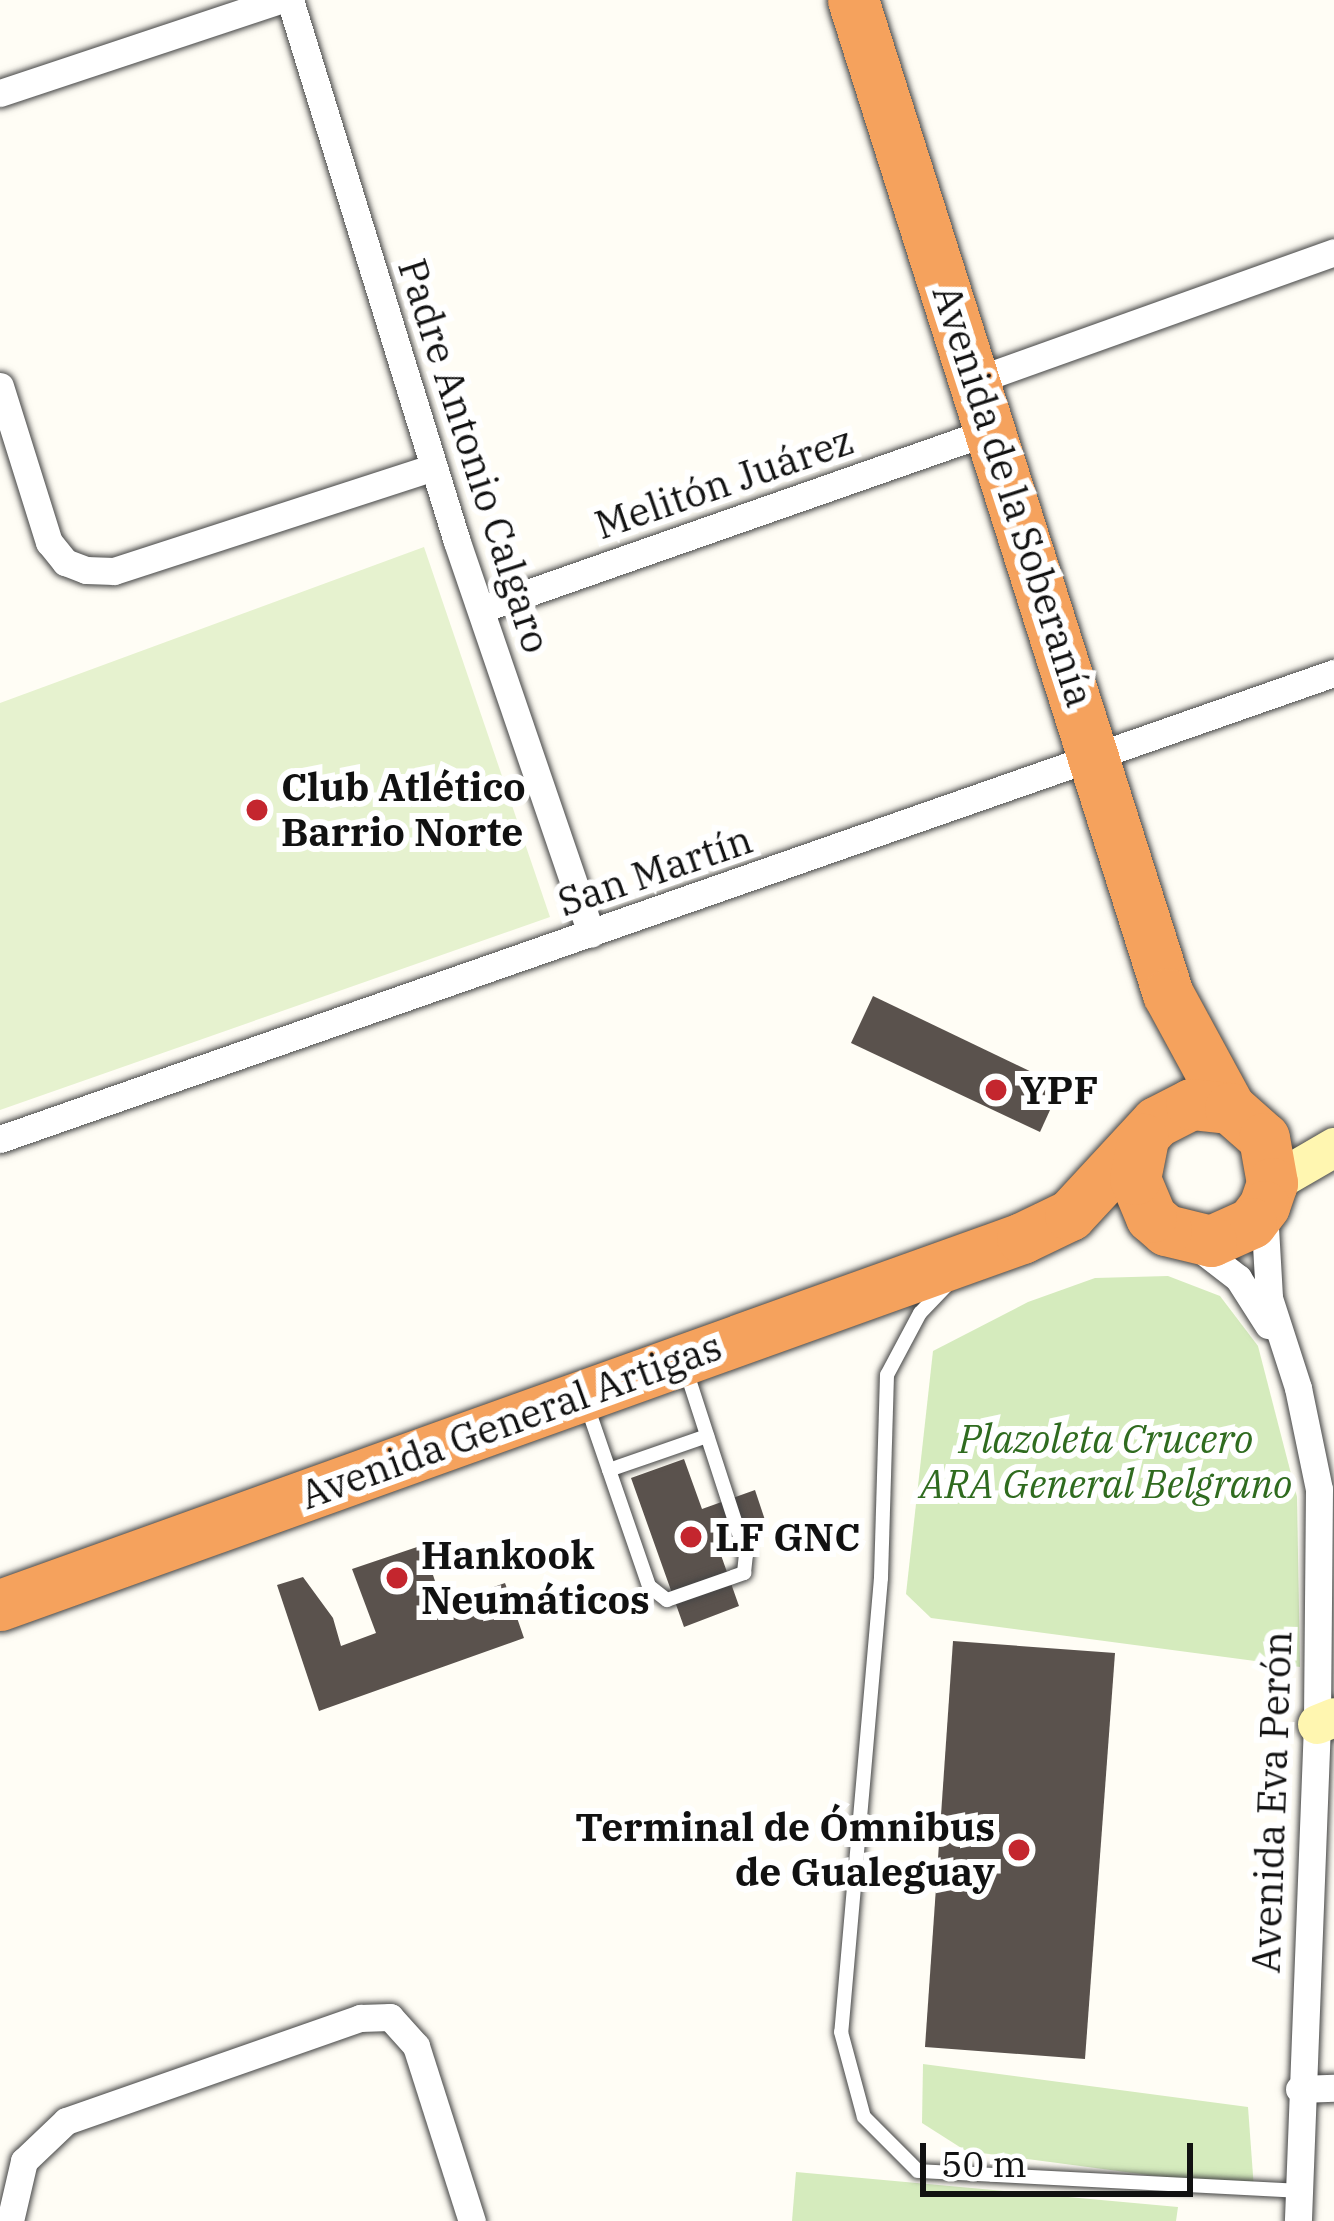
<!DOCTYPE html>
<meta charset="utf-8">
<style>
body{margin:0}
#map{position:relative;width:1334px;height:2221px;overflow:hidden;background:#fffdf5;font-family:"IBM Plex Serif",serif}
div>[style]{position:absolute}
[style*='--x']{left:calc(var(--x)*1px);top:calc(var(--y)*1px);width:calc(var(--w)*1px);rotate:calc(var(--a)*1deg)}
.green>*{inset:0;background:#d5ebbd}
.pitch>*{inset:0;background:#e6f2cf}
.building>*{inset:0;background:#5a524d}
.roads{filter:drop-shadow(0 0 3px #444) drop-shadow(0 0 3px #444)}
.lane>*{height:14px;margin:-7px;padding:0 7px;transform-origin:7px;border-radius:7px;background:#fff}
.street>*{height:27px;margin:-13.5px;padding:0 13.5px;transform-origin:13.5px;border-radius:13.5px;background:#fff}
.secondary>*{height:39px;margin:-19.5px;padding:0 19.5px;transform-origin:19.5px;border-radius:19.5px;background:#fff6b0}
.highway>*{height:51px;margin:-25.5px;padding:0 25.5px;transform-origin:25.5px;border-radius:25.5px;background:#f5a25d}
.dots>*{width:33px;height:33px;translate:-50% -50%;box-sizing:border-box;border:6px solid #fff;border-radius:50%}
span{translate:-50% -50%;white-space:nowrap;text-align:center;line-height:1.15;-webkit-text-stroke:12px #fff;paint-order:stroke}
.street-label{font-size:39px;color:#111}
.poi-label{font-size:39px;color:#111;font-weight:700}
.left{translate:0 -50%;text-align:left}
.right{translate:-100% -50%;text-align:right}
.park-label{font-size:39px;color:#2f6b1f;font-style:italic}
.scale{position:absolute;left:920px;top:2143px;width:273px;height:54px;box-sizing:border-box;border:6px solid #111;border-top:0;padding-left:15px;font-size:36px;line-height:42px;white-space:nowrap;color:#111;-webkit-text-stroke:9px #fff;paint-order:stroke}
</style>
<div id="map">
<div class="green">
<i style="clip-path:polygon(1168px 1276px,1220px 1296px,1258px 1346px,1297px 1497px,1300px 1667px,931px 1618px,906px 1594px,933px 1351px,1028px 1302px,1095px 1278px)"></i>
<i style="clip-path:polygon(923px 2064px,1248px 2107px,1254px 2189px,966px 2151px,922px 2123px)"></i>
<i style="clip-path:polygon(796px 2172px,1178px 2207px,1176px 2221px,792px 2221px)"></i>
</div>
<div class="pitch">
<i style="clip-path:polygon(424px 547px,550px 917px,0 1110px,0 703px)"></i>
</div>
<div class="building">
<i style="clip-path:polygon(873px 996px,1061px 1086px,1040px 1132px,851px 1043px)"></i>
<i style="clip-path:polygon(684px 1459px,702px 1509px,755px 1490px,766px 1523px,716px 1541px,739px 1606px,684px 1627px,631px 1478px)"></i>
<i style="clip-path:polygon(423px 1545px,443px 1605px,505px 1583px,524px 1638px,319px 1711px,277px 1585px,303px 1577px,333px 1618px,341px 1646px,376px 1633px,352px 1569px)"></i>
<i style="clip-path:polygon(953px 1641px,1115px 1653px,1085px 2059px,925px 2047px)"></i>
</div>
<div class="roads">
<div class="lane">
<i style="--x:948;--y:1284;--w:40;--a:134"></i>
<i style="--x:920;--y:1313;--w:70;--a:118"></i>
<i style="--x:887;--y:1375;--w:203;--a:91.7"></i>
<i style="--x:881;--y:1578;--w:456;--a:95"></i>
<i style="--x:841;--y:2032;--w:88;--a:74.9"></i>
<i style="--x:864;--y:2117;--w:76;--a:45"></i>
<i style="--x:918;--y:2171;--w:382;--a:3"></i>
<i style="--x:587;--y:1406;--w:190;--a:71"></i>
<i style="--x:649;--y:1586;--w:23;--a:38"></i>
<i style="--x:667;--y:1600;--w:82;--a:-19.3"></i>
<i style="--x:744;--y:1573;--w:18;--a:-84"></i>
<i style="--x:746;--y:1555;--w:198;--a:-108"></i>
<i style="--x:609;--y:1470;--w:104;--a:-19.1"></i>
</div>
<div class="street">
<i style="--x:290;--y:0;--w:567;--a:72.87"></i>
<i style="--x:457;--y:542;--w:414;--a:71.1"></i>
<i style="--x:0;--y:93;--w:295;--a:-18.4"></i>
<i style="--x:977;--y:380;--w:379;--a:-19.7"></i>
<i style="--x:0;--y:386;--w:164;--a:72.6"></i>
<i style="--x:49;--y:542;--w:26;--a:51"></i>
<i style="--x:65;--y:562;--w:22;--a:21"></i>
<i style="--x:86;--y:570;--w:28;--a:2"></i>
<i style="--x:114;--y:571;--w:336;--a:-18"></i>
<i style="--x:482;--y:609;--w:541;--a:-19.31"></i>
<i style="--x:0;--y:1139;--w:1413;--a:-19.26"></i>
<i style="--x:1264;--y:1210;--w:88;--a:86.7"></i>
<i style="--x:1269;--y:1298;--w:95;--a:72.1"></i>
<i style="--x:1298;--y:1388;--w:103;--a:78.3"></i>
<i style="--x:1319;--y:1489;--w:235;--a:90.5"></i>
<i style="--x:1317;--y:1724;--w:497;--a:92.2"></i>
<i style="--x:1194;--y:1244;--w:56;--a:37.7"></i>
<i style="--x:1238;--y:1278;--w:56;--a:57.4"></i>
<i style="--x:1299;--y:2089;--w:35;--a:-2"></i>
<i style="--x:10;--y:2221;--w:62;--a:-76.9"></i>
<i style="--x:24;--y:2161;--w:58;--a:-43.6"></i>
<i style="--x:66;--y:2121;--w:312;--a:-19.3"></i>
<i style="--x:360;--y:2018;--w:30;--a:-2"></i>
<i style="--x:390;--y:2017;--w:39;--a:48"></i>
<i style="--x:416;--y:2046;--w:184;--a:72.3"></i>
</div>
<div class="secondary">
<i style="--x:1272;--y:1183;--w:72;--a:-30.1"></i>
<i style="--x:1317;--y:1724;--w:18;--a:-22"></i>
</div>
<div class="highway">
<i style="--x:853;--y:0;--w:1043;--a:72.42"></i>
<i style="--x:1168;--y:994;--w:130;--a:61.5"></i>
<i style="--x:0;--y:1605;--w:1086;--a:-19.75"></i>
<i style="--x:1022;--y:1238;--w:53;--a:-25.6"></i>
<i style="--x:1070;--y:1215;--w:127;--a:-47.2"></i>
<i style="--x:1156;--y:1122;--w:39;--a:-27"></i>
<i style="--x:1191;--y:1104;--w:39;--a:6"></i>
<i style="--x:1230;--y:1108;--w:45;--a:41.4"></i>
<i style="--x:1264;--y:1138;--w:46;--a:79.9"></i>
<i style="--x:1272;--y:1183;--w:24;--a:109"></i>
<i style="--x:1264;--y:1206;--w:21;--a:127"></i>
<i style="--x:1251;--y:1223;--w:44;--a:155.8"></i>
<i style="--x:1211;--y:1241;--w:46;--a:-166.3"></i>
<i style="--x:1166;--y:1230;--w:20;--a:-139"></i>
<i style="--x:1151;--y:1217;--w:41;--a:-112.8"></i>
<i style="--x:1135;--y:1179;--w:41;--a:-78.7"></i>
</div>
</div>
<div class="dots">
<i style="left:257px;top:810px;background:#c4262e"></i>
<i style="left:996px;top:1090px;background:#c4262e"></i>
<i style="left:691px;top:1537px;background:#c4262e"></i>
<i style="left:397px;top:1578px;background:#c4262e"></i>
<i style="left:1019px;top:1850px;background:#c4262e"></i>
</div>
<div class="street-label">
<span style="left:474px;top:456px;rotate:72deg">Padre Antonio Calgaro</span>
<span style="left:724px;top:483px;rotate:-19deg">Melitón Juárez</span>
<span style="left:1013px;top:496px;rotate:72deg">Avenida de la Soberanía</span>
<span style="left:655px;top:871px;rotate:-19deg">San Martín</span>
<span style="left:511px;top:1421px;rotate:-20deg">Avenida General Artigas</span>
<span style="left:1272px;top:1802px;rotate:-88deg">Avenida Eva Perón</span>
</div>
<div class="poi-label">
<span class="left" style="left:281px;top:810px">Club Atlético<br>Barrio Norte</span>
<span class="left" style="left:1020px;top:1090px">YPF</span>
<span class="left" style="left:715px;top:1537px">LF GNC</span>
<span class="left" style="left:421px;top:1578px">Hankook<br>Neumáticos</span>
<span class="right" style="left:995px;top:1850px">Terminal de Ómnibus<br>de Gualeguay</span>
</div>
<div class="park-label">
<span style="left:1106px;top:1462px">Plazoleta Crucero<br>ARA General Belgrano</span>
</div>
<div class="scale">50 m</div>
</div>
